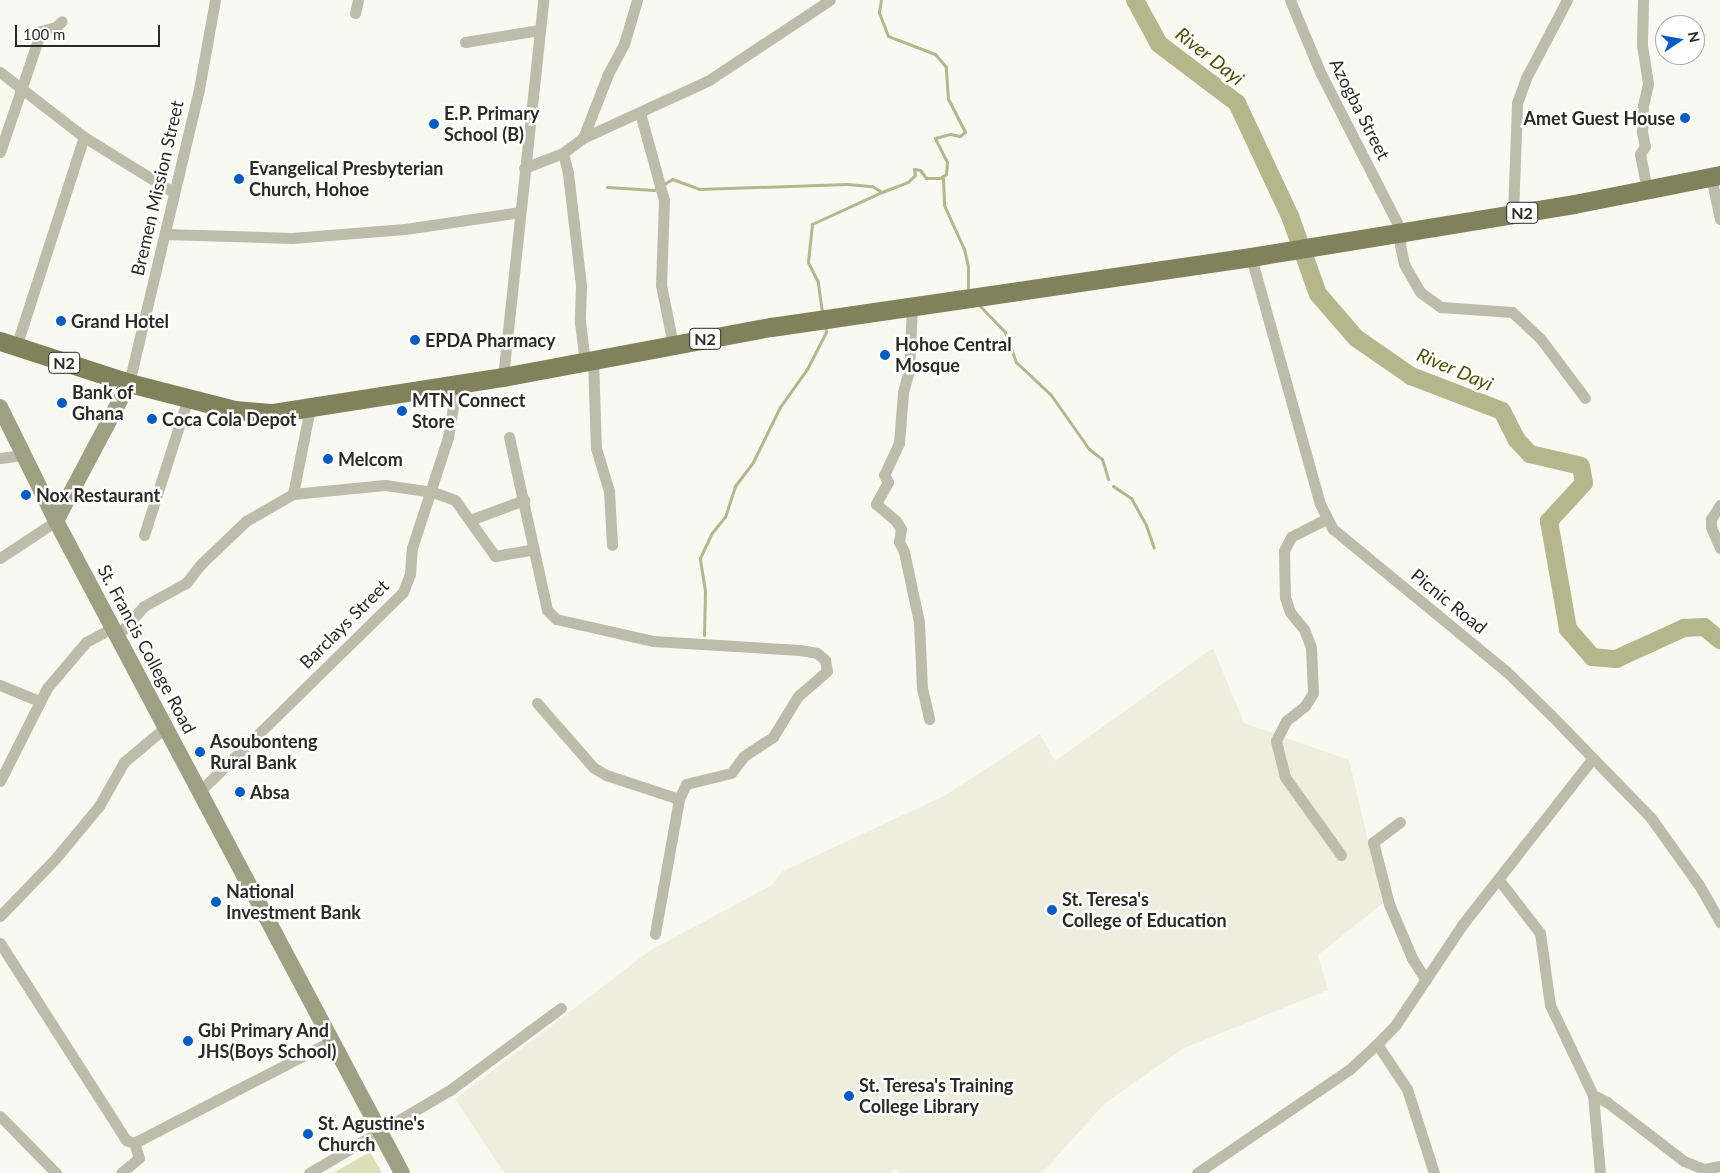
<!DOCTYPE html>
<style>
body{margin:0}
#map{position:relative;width:1720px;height:1173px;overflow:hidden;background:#f8f9f1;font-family:Lato,sans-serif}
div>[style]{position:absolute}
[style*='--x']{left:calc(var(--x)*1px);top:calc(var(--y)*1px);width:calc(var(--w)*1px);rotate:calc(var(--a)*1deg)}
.built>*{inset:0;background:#eeeedf}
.green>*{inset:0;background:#dedfb8}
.stream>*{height:3px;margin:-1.5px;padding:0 1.5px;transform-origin:1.5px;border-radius:1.5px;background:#b5b68c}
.river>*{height:18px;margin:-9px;padding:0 9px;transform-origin:9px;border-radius:9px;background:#b5b68c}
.minor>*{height:11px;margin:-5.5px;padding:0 5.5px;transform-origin:5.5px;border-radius:5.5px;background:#bcbcaa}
.secondary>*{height:16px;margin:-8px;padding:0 8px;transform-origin:8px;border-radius:8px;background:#9f9f84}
.trunk>*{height:19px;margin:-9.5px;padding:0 9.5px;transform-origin:9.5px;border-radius:9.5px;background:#81815c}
.dots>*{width:14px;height:14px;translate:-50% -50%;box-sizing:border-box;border:2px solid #fff;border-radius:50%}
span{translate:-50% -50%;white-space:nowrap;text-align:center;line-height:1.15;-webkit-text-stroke:5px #fff;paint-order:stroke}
.shield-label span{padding:1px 4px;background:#fff;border:1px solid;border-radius:4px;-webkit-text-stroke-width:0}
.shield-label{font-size:16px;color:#2a2a27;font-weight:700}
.street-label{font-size:18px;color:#2a2a27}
.poi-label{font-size:18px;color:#2a2a27;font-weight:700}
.left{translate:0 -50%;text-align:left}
.right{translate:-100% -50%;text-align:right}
.water-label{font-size:19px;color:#504e03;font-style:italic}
.north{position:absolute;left:1655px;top:15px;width:50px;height:50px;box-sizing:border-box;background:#fff;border:1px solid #aaaaa9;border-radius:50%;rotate:78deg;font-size:14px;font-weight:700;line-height:20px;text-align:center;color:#2a2a27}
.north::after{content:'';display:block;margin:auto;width:18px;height:22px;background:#045bc4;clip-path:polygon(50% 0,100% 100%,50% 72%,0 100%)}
.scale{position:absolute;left:15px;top:25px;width:145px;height:22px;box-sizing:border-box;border:2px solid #2a2a27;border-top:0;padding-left:6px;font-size:15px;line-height:18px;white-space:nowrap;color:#2a2a27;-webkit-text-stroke:4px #fff;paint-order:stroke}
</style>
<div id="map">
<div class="built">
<i style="clip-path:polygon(1213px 648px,1244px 723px,1349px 760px,1383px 903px,1318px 955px,1328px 990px,1184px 1048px,1105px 1103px,1042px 1173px,900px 1173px,895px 1169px,891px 1173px,505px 1173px,498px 1164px,455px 1099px,651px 950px,772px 885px,783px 871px,944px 796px,1040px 734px,1055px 761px)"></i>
</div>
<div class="green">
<i style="clip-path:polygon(370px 1152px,382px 1173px,333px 1173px)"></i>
</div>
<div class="stream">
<i style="--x:943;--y:176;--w:29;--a:88"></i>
<i style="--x:944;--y:205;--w:48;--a:65.6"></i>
<i style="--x:964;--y:249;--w:18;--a:77"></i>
<i style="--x:968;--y:267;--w:21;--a:90"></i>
<i style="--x:607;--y:187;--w:47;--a:3.7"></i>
<i style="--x:654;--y:190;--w:21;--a:-31"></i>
<i style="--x:672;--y:179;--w:29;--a:20"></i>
<i style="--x:699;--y:189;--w:148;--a:-1.9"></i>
<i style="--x:847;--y:184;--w:25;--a:5"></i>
<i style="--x:872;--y:186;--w:12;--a:31"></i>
<i style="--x:882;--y:192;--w:28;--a:-21"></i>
<i style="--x:908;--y:182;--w:10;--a:-45"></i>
<i style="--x:915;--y:175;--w:6;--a:-99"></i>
<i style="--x:914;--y:169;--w:6;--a:9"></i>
<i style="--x:920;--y:170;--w:10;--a:53"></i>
<i style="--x:926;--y:178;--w:14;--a:0"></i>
<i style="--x:940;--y:178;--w:7;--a:-34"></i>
<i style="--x:946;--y:174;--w:12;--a:-85"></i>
<i style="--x:947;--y:162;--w:27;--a:-117"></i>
<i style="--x:935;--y:138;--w:16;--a:-15"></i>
<i style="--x:950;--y:134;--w:10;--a:11"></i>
<i style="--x:960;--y:136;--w:6;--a:-39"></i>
<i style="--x:965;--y:132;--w:37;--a:-117"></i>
<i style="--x:948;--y:99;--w:32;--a:-94"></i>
<i style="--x:946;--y:67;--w:17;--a:-130"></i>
<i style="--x:935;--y:54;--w:50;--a:-159"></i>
<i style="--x:888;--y:36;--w:26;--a:-111"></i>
<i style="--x:879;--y:12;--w:12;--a:-81"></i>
<i style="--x:978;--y:304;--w:39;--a:46"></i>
<i style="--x:1005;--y:332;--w:32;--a:70"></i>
<i style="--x:1016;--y:362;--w:48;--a:43.3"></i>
<i style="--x:1051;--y:395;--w:66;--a:54.9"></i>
<i style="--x:1089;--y:449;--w:16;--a:38"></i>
<i style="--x:1102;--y:459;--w:21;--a:73"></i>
<i style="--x:822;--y:312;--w:30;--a:-98"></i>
<i style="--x:818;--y:282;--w:22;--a:-117"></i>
<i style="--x:808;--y:262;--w:38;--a:-84"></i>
<i style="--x:812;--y:224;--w:77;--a:-24.6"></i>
<i style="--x:1113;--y:486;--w:22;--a:34"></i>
<i style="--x:1131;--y:498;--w:31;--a:61"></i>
<i style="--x:1146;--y:525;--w:24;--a:71"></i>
<i style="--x:704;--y:635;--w:44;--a:-88.7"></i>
<i style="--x:705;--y:591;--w:33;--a:-99"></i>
<i style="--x:700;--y:558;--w:26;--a:-65"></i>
<i style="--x:711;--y:534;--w:22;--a:-51"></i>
<i style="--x:725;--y:517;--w:33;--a:-72"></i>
<i style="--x:735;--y:486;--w:30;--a:-53"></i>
<i style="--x:753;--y:462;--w:61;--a:-63.9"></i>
<i style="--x:780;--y:407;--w:47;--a:-54.6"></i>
<i style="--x:807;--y:369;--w:42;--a:-62.8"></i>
<i style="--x:826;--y:332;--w:6;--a:-99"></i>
</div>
<div class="river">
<i style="--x:1135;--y:0;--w:50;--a:61.4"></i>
<i style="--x:1159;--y:44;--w:98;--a:37.1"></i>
<i style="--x:1237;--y:103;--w:125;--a:64.9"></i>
<i style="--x:1290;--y:216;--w:83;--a:70.3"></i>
<i style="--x:1318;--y:294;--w:58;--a:49.2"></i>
<i style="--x:1356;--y:338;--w:67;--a:34.6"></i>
<i style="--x:1411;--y:376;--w:97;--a:21"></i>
<i style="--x:1502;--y:411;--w:31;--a:63"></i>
<i style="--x:1516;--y:439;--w:21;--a:47"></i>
<i style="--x:1530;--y:454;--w:52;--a:13.2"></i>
<i style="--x:1581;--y:466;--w:17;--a:80"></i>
<i style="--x:1584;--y:483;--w:52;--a:132.6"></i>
<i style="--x:1549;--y:521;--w:110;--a:80"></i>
<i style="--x:1568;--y:629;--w:37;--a:49"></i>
<i style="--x:1592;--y:657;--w:24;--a:5"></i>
<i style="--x:1616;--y:659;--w:75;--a:-24.5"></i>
<i style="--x:1684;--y:628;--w:20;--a:-3"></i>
<i style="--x:1704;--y:627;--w:21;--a:39"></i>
</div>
<div class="minor">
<i style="--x:1290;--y:0;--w:80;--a:67.3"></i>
<i style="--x:1321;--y:74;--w:178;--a:62.9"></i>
<i style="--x:1402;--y:232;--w:13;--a:99"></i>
<i style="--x:1400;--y:245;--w:19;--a:78"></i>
<i style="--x:1404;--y:264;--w:32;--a:60"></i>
<i style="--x:1420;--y:292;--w:26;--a:36"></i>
<i style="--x:1441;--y:307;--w:71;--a:4"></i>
<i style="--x:1512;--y:312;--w:38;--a:43"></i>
<i style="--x:1540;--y:338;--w:75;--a:53.1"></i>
<i style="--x:1643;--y:0;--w:45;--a:91.3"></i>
<i style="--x:1642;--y:45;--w:39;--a:81"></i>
<i style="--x:1648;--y:84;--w:23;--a:103"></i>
<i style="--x:1643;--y:106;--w:26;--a:92"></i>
<i style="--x:1642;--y:132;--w:14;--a:78"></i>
<i style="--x:1645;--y:146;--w:9;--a:122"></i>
<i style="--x:1640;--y:154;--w:37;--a:79"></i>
<i style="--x:355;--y:13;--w:13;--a:-77"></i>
<i style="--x:465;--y:42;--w:75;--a:-9.2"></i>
<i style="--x:0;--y:72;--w:106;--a:37.7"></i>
<i style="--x:84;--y:137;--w:105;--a:31.7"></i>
<i style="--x:640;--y:113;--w:90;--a:74.6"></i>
<i style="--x:664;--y:200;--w:85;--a:92"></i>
<i style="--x:661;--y:285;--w:61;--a:78.7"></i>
<i style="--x:583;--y:138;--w:139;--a:-24.7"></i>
<i style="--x:709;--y:80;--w:145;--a:-33.5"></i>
<i style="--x:0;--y:152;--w:128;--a:-71.3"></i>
<i style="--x:41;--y:31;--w:16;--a:-15"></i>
<i style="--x:56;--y:27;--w:8;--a:-45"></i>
<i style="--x:563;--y:153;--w:21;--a:76"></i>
<i style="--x:568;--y:173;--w:114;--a:83.4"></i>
<i style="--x:581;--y:286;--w:36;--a:92"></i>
<i style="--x:580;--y:322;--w:39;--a:83"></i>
<i style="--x:524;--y:168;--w:42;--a:-21"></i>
<i style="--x:563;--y:153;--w:25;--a:-37"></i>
<i style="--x:583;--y:138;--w:69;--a:-68.7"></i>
<i style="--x:608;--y:74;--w:34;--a:-62"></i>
<i style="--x:624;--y:44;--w:46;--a:-73.5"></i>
<i style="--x:1711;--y:177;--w:43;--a:77.9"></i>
<i style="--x:1513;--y:214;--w:111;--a:-87.9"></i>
<i style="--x:1517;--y:103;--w:27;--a:-70"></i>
<i style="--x:1526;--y:78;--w:88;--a:-62.3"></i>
<i style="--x:165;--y:234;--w:127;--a:1.8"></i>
<i style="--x:292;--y:238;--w:113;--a:-4.6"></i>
<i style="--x:405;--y:229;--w:116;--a:-8.4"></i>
<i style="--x:1251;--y:257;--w:256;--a:74.4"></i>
<i style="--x:1320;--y:504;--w:28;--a:63"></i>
<i style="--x:1333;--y:529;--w:224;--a:39.4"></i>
<i style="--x:1506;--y:671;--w:63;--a:44.4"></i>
<i style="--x:1551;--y:715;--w:144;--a:45.8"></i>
<i style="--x:1651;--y:818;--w:82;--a:54.4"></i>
<i style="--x:1699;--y:885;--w:43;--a:60.4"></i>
<i style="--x:912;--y:305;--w:65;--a:92.6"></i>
<i style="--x:909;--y:370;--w:24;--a:105"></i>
<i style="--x:903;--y:393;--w:50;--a:94.6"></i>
<i style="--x:899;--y:443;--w:35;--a:115"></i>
<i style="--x:884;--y:475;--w:8;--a:60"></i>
<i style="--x:888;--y:482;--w:25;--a:119"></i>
<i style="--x:876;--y:504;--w:26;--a:40"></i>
<i style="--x:896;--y:521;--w:9;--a:58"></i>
<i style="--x:901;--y:529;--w:13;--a:99"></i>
<i style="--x:899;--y:542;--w:11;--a:63"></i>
<i style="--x:904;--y:552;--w:72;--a:77.9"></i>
<i style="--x:919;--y:622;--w:66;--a:87.4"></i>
<i style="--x:922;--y:688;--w:32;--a:77"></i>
<i style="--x:16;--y:347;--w:221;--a:-72.1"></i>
<i style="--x:593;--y:359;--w:89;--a:88.1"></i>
<i style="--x:596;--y:448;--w:45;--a:73.2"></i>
<i style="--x:609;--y:491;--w:54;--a:86.8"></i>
<i style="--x:503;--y:377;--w:379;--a:-83.9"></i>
<i style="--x:129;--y:383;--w:302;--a:-76.6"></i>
<i style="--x:199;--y:89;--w:90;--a:-79.8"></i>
<i style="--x:509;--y:437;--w:177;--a:77.6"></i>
<i style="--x:547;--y:610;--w:13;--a:45"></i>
<i style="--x:556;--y:619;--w:99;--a:12.8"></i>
<i style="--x:653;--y:641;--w:147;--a:3.5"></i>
<i style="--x:800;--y:650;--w:17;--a:10"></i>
<i style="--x:817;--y:653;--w:11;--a:41"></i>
<i style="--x:825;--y:660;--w:11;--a:80"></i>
<i style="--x:827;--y:671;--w:38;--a:139"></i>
<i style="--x:798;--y:696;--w:48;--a:121.4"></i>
<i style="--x:773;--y:737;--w:35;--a:147"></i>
<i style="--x:744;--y:756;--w:21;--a:127"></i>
<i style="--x:731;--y:773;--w:46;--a:166.3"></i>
<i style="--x:686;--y:784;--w:17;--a:115"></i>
<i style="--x:679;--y:799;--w:137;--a:100.1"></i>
<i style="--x:0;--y:458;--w:24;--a:-7"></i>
<i style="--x:293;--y:494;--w:88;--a:-78.8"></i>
<i style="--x:1720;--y:505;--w:17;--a:123"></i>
<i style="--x:1711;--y:519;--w:8;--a:90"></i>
<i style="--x:1711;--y:527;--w:23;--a:67"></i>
<i style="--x:1326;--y:519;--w:39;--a:153"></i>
<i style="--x:1291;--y:537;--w:16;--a:117"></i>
<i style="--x:1284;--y:551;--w:46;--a:88.8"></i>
<i style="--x:1285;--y:597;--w:16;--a:72"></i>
<i style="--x:1290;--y:612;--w:22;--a:51"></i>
<i style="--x:1304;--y:629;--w:19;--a:69"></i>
<i style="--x:1311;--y:647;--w:46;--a:87.5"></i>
<i style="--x:1313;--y:693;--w:15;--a:122"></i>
<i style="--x:1305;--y:706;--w:24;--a:142"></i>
<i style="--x:1286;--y:721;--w:22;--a:117"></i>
<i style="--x:1276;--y:741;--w:37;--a:76"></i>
<i style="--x:1285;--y:777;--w:96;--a:54.3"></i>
<i style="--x:470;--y:520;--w:58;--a:-20.3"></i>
<i style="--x:144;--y:535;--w:144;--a:-72.2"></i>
<i style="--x:0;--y:558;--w:67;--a:-33.5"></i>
<i style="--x:118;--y:635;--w:39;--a:-48"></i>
<i style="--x:144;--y:606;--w:48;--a:-28.7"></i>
<i style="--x:186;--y:583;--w:23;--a:-52"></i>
<i style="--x:200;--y:565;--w:64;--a:-43.7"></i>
<i style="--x:246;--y:521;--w:54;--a:-29.9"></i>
<i style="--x:293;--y:494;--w:92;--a:-5.6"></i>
<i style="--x:385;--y:485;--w:49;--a:8.3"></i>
<i style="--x:433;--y:492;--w:23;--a:20"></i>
<i style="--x:455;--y:500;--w:69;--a:54.5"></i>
<i style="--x:495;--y:556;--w:39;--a:-10"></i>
<i style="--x:0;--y:685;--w:42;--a:22.3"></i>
<i style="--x:537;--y:703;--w:86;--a:48.8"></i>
<i style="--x:594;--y:768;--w:14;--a:30"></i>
<i style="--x:606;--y:775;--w:77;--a:18.2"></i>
<i style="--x:0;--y:781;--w:104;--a:-63.2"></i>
<i style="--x:47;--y:688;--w:60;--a:-49.7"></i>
<i style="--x:86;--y:642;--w:32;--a:-28"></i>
<i style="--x:200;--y:791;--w:284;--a:-44.4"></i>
<i style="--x:403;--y:592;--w:19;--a:-69"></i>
<i style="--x:410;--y:574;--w:26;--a:-86"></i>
<i style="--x:412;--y:548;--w:117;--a:-72"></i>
<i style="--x:448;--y:437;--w:54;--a:-80.4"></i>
<i style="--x:1400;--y:822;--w:34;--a:143"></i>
<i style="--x:1373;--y:842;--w:64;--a:75.5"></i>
<i style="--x:1389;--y:904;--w:59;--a:66.9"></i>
<i style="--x:1412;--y:958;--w:26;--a:58"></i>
<i style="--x:1499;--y:880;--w:67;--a:52.3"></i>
<i style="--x:1540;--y:933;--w:73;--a:82.1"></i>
<i style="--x:1550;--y:1005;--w:100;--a:64.5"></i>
<i style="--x:1593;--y:1095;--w:78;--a:84.9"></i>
<i style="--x:0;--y:916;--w:79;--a:-46"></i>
<i style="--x:55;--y:859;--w:69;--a:-50.3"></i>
<i style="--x:99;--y:806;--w:51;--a:-60.4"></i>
<i style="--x:124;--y:762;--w:56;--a:-39.9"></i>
<i style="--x:0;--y:943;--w:234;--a:57.4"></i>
<i style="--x:126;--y:1140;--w:9;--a:21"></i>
<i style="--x:134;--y:1143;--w:223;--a:-27.3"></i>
<i style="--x:1377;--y:1044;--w:54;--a:56.3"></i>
<i style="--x:1407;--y:1089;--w:88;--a:72.2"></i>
<i style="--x:1593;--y:1095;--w:16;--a:27"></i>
<i style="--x:1607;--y:1102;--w:97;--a:37.5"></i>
<i style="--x:1684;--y:1161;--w:22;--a:22"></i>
<i style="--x:1704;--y:1169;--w:16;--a:-11"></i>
<i style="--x:0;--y:1116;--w:80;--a:45.5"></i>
<i style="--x:121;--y:1173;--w:23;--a:-40"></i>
<i style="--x:139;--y:1158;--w:16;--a:-108"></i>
<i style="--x:309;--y:1173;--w:164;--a:-30.5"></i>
<i style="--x:450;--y:1090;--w:138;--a:-36.5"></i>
<i style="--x:1197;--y:1173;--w:185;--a:-34.2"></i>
<i style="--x:1350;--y:1069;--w:37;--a:-43"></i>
<i style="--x:1377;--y:1044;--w:28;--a:-46"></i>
<i style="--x:1396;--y:1024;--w:119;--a:-56.3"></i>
<i style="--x:1462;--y:925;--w:212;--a:-51.9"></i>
</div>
<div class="secondary">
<i style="--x:0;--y:407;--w:127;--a:63.8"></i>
<i style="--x:56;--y:521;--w:738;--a:62.05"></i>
<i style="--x:56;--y:521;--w:156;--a:-62.1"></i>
</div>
<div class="trunk">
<i style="--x:0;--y:341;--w:136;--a:18"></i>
<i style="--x:129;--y:383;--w:109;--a:14.3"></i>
<i style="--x:235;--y:410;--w:38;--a:5"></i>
<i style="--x:273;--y:413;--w:233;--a:-8.9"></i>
<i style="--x:503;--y:377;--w:273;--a:-10.6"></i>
<i style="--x:771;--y:327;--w:485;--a:-8.3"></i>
<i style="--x:1251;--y:257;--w:327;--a:-9.3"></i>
<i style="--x:1574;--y:204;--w:149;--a:-11.2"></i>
</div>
<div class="dots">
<i style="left:1685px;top:118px;background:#045bc4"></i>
<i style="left:434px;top:124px;background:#045bc4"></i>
<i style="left:239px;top:179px;background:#045bc4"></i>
<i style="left:61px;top:321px;background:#045bc4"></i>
<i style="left:415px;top:340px;background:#045bc4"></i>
<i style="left:885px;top:355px;background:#045bc4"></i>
<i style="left:62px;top:403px;background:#045bc4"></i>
<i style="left:402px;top:411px;background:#045bc4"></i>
<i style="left:152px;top:419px;background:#045bc4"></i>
<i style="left:328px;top:459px;background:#045bc4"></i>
<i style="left:26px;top:495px;background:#045bc4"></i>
<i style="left:200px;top:752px;background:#045bc4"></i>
<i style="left:240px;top:792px;background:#045bc4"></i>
<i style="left:216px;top:902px;background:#045bc4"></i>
<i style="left:1052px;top:910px;background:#045bc4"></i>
<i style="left:188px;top:1041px;background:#045bc4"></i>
<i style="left:849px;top:1096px;background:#045bc4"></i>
<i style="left:308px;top:1134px;background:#045bc4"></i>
</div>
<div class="shield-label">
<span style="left:1522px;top:213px">N2</span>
<span style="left:705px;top:339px">N2</span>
<span style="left:64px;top:363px">N2</span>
</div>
<div class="street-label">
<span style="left:1360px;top:109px;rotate:63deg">Azogba Street</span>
<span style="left:157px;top:188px;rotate:-77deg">Bremen Mission Street</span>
<span style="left:1449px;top:601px;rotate:39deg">Picnic Road</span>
<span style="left:344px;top:624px;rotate:-45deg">Barclays Street</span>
<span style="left:147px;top:649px;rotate:62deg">St. Francis College Road</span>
</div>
<div class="poi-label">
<span class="left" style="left:444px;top:124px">E.P. Primary<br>School (B)</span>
<span class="right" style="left:1675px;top:118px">Amet Guest House</span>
<span class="left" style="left:249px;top:179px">Evangelical Presbyterian<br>Church, Hohoe</span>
<span class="left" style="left:71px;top:321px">Grand Hotel</span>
<span class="left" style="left:425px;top:340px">EPDA Pharmacy</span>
<span class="left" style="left:895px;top:355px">Hohoe Central<br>Mosque</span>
<span class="left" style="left:72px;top:403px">Bank of<br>Ghana</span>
<span class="left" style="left:412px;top:411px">MTN Connect<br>Store</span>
<span class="left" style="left:162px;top:419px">Coca Cola Depot</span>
<span class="left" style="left:338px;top:459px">Melcom</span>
<span class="left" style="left:36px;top:495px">Nox Restaurant</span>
<span class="left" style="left:210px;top:752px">Asoubonteng<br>Rural Bank</span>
<span class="left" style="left:250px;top:792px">Absa</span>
<span class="left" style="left:226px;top:902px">National<br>Investment Bank</span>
<span class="left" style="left:1062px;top:910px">St. Teresa's<br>College of Education</span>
<span class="left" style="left:198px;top:1041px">Gbi Primary And<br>JHS(Boys School)</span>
<span class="left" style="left:859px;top:1096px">St. Teresa's Training<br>College Library</span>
<span class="left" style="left:318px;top:1134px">St. Agustine's<br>Church</span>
</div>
<div class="water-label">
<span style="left:1210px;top:56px;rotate:38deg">River Dayi</span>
<span style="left:1455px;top:369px;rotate:23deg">River Dayi</span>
</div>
<div class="north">N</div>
<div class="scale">100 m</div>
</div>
